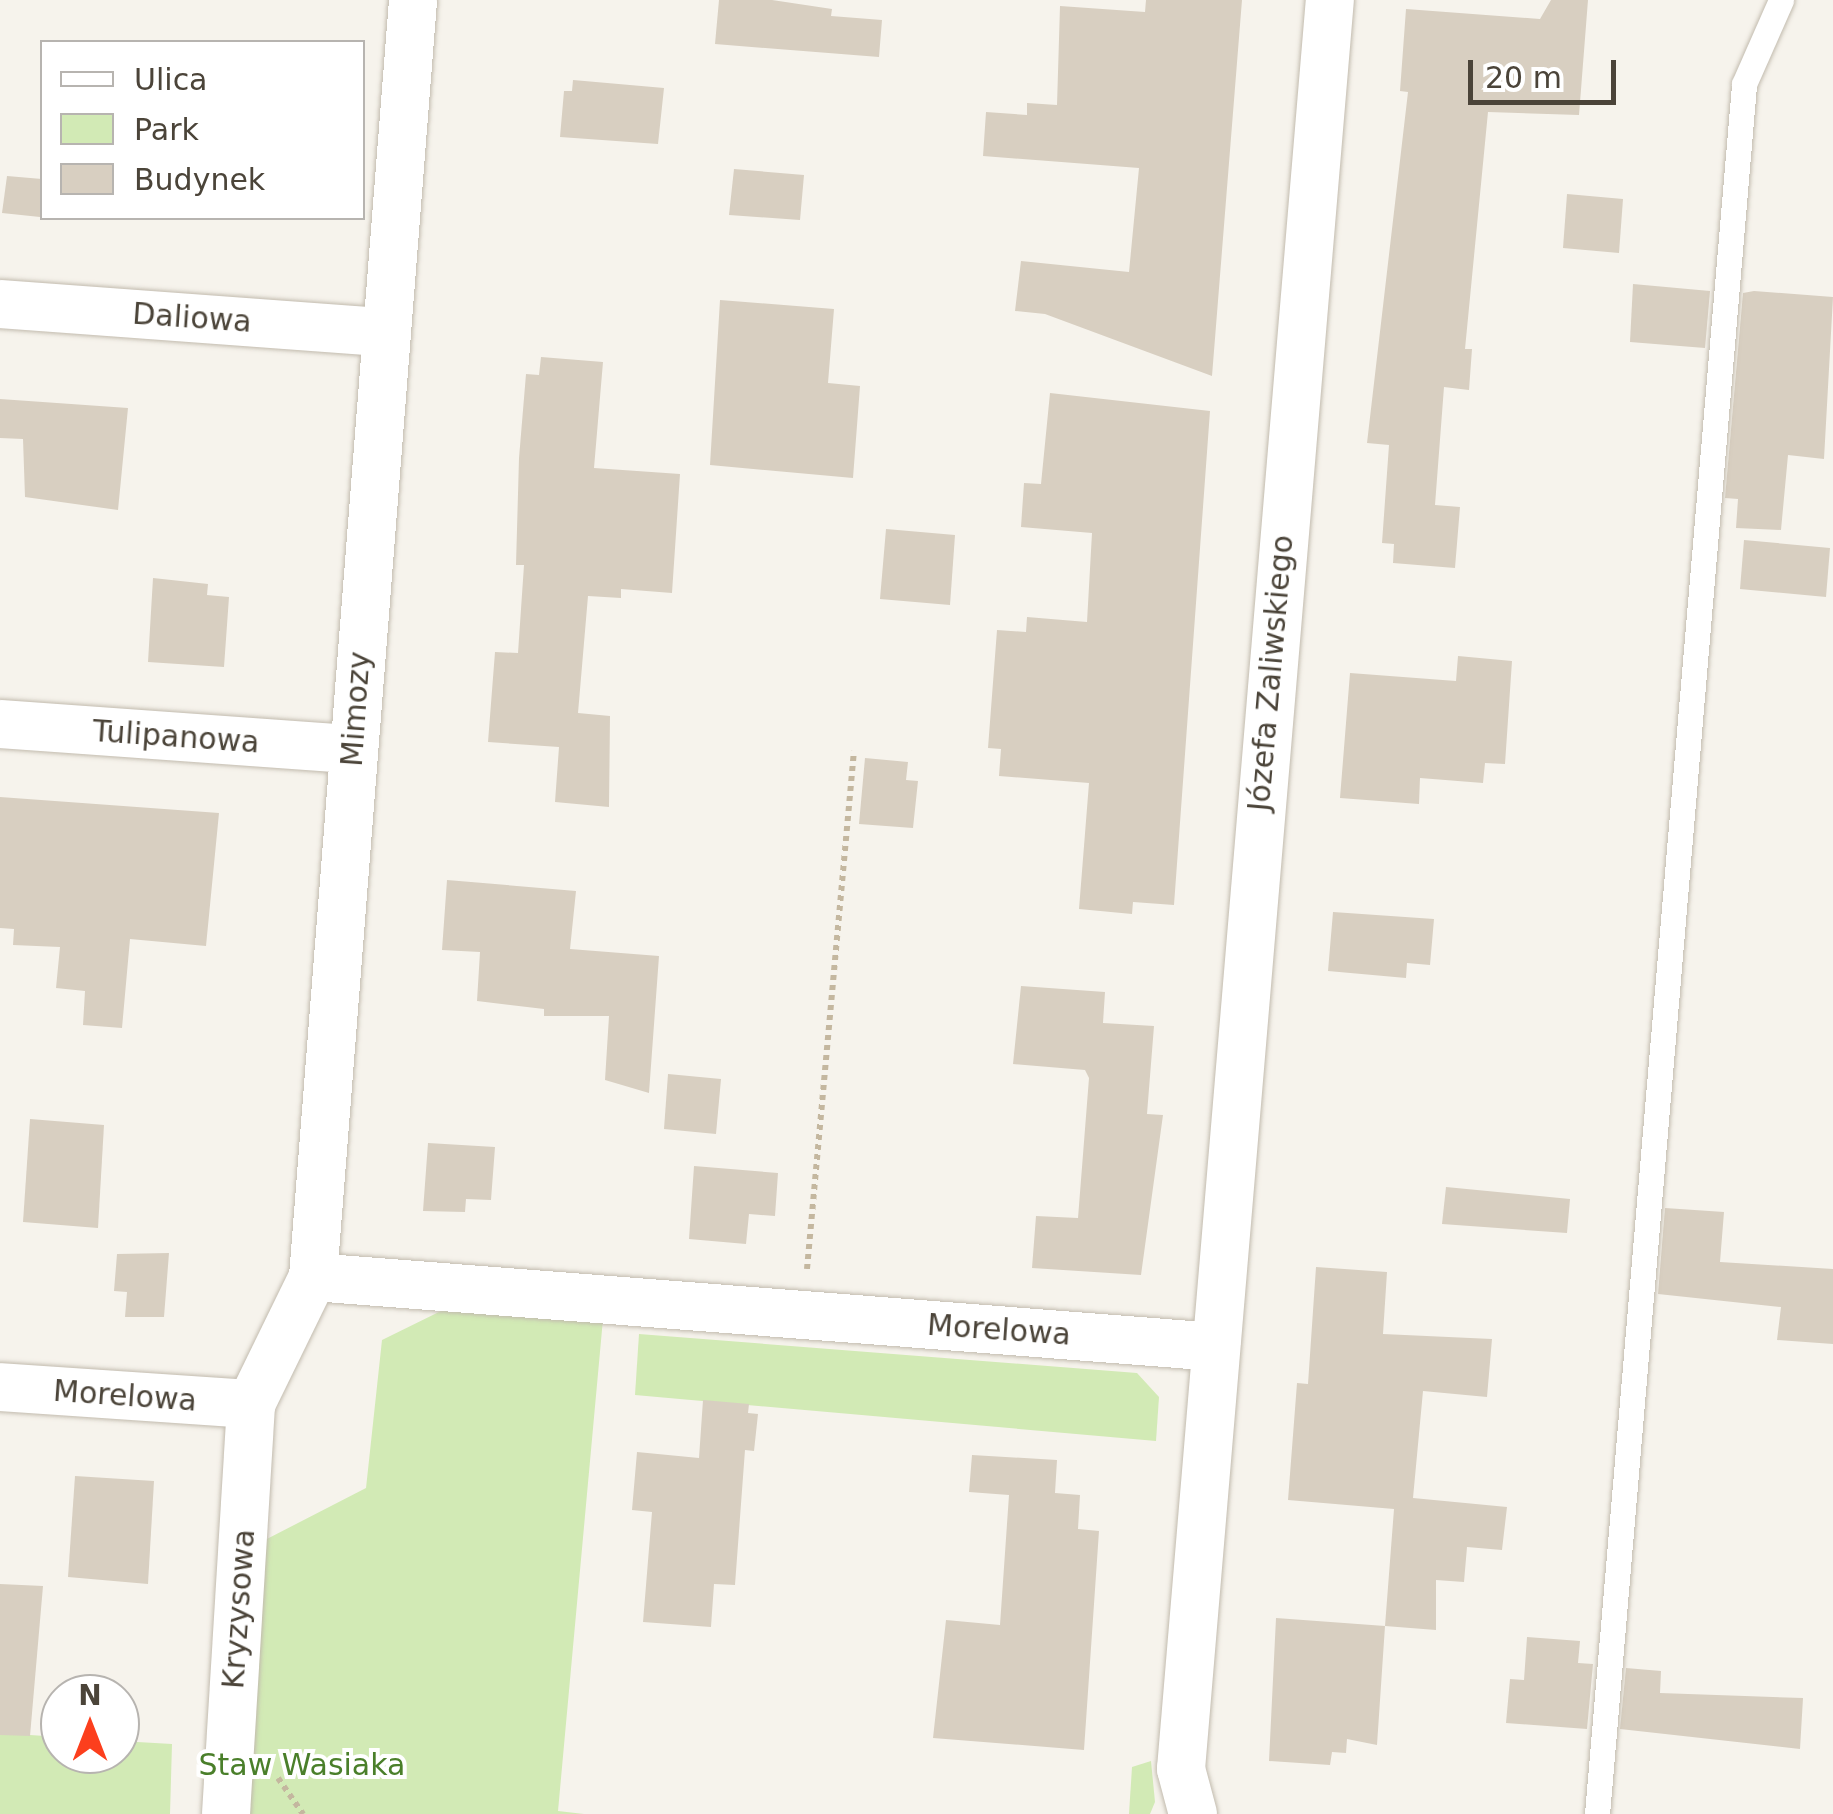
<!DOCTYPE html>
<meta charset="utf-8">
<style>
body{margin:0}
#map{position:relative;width:1833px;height:1814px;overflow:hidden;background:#f6f3ec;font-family:"DejaVu Sans",sans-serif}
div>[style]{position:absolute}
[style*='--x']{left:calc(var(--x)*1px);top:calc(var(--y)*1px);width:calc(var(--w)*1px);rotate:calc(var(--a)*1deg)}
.green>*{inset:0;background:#d2eab5}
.building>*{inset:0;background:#d8cfc1}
.path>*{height:6px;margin-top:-3px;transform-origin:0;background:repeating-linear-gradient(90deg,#c4b79f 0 5px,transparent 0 10px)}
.roads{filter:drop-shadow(0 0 2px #c2bbae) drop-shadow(0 0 2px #c2bbae)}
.lane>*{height:25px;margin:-12.5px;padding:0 12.5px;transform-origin:12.5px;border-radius:12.5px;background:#fff}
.street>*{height:48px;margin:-24px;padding:0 24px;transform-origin:24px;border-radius:24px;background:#fff}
span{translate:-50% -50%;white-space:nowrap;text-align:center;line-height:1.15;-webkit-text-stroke:8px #fff;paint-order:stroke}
.street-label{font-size:30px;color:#4b4439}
.park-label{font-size:30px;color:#4a7f2a}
.legend{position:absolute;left:40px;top:40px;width:325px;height:180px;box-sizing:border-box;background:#fff;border:2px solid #b7b4b0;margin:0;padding:12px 18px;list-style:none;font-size:30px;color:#4b4439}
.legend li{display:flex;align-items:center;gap:20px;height:50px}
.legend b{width:50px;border:2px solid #b7b4b0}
.north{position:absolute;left:40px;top:1674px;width:100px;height:100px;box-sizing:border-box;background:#fff;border:2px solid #b7b4b0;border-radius:50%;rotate:0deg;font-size:28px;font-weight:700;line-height:40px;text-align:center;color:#4b4439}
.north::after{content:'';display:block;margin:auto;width:35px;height:45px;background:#fc3f1d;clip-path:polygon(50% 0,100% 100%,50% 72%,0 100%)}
.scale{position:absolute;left:1468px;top:60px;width:148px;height:45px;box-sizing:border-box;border:5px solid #4b4439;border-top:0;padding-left:12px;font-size:30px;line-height:35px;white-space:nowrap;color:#4b4439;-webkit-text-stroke:8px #fff;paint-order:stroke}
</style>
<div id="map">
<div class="green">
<i style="clip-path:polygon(443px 1310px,603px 1319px,558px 1811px,584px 1814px,246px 1814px,263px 1541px,366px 1488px,382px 1340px)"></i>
<i style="clip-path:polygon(639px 1334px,1137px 1373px,1159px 1397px,1156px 1441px,635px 1395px)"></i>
<i style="clip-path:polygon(0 1733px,60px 1737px,60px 1754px,120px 1754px,120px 1741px,172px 1744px,170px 1814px,0 1814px)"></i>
<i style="clip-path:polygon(1151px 1761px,1155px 1802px,1150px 1814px,1129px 1814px,1132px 1767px)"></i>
</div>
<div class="building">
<i style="clip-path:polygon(719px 0,772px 0,832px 9px,831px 16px,882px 20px,879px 57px,715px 44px)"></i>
<i style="clip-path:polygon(1146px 0,1242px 0,1212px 376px,1045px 314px,1015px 311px,1021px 261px,1129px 272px,1139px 168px,983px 156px,986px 112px,1027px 115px,1027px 103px,1057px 105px,1060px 6px,1145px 12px)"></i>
<i style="clip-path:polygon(1551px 0,1588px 0,1579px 115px,1488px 112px,1465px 349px,1472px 349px,1469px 390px,1444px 387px,1435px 505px,1460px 507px,1455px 568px,1393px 563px,1394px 544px,1382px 543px,1389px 445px,1367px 443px,1408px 92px,1400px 91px,1406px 9px,1540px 19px)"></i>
<i style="clip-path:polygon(573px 80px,664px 88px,658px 144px,560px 137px,564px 91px,572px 91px)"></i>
<i style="clip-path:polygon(734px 169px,804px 175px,800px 220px,729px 215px)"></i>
<i style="clip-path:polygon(7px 176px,42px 179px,40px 217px,2px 213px)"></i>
<i style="clip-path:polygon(1567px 194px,1623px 199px,1619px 253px,1563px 248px)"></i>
<i style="clip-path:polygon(1633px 284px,1710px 291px,1705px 348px,1630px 342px)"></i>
<i style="clip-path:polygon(1754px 291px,1833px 297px,1824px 459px,1788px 455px,1781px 530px,1736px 528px,1738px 499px,1725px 498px,1743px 293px)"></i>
<i style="clip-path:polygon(720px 300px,834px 309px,828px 383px,860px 386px,853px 478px,710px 465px)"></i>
<i style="clip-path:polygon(541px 357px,603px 362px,594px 468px,680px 474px,672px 593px,621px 589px,621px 598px,588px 596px,578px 713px,610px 716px,609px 807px,555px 802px,559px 747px,488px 742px,495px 652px,518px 653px,524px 565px,516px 565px,519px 458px,526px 374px,539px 375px)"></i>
<i style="clip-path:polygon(1050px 393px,1210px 411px,1174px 905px,1133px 902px,1132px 914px,1079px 909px,1089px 783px,999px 776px,1001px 749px,988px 748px,997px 630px,1026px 632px,1027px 617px,1087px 622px,1092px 533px,1021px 527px,1024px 483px,1041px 484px)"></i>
<i style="clip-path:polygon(0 399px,128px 408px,118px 510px,25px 497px,23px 439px,0 438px)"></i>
<i style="clip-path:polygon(886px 529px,955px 535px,950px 605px,880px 599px)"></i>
<i style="clip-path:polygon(1744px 540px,1830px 548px,1826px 597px,1740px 589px)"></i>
<i style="clip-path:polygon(153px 578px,208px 584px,207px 595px,229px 597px,224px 667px,148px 662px)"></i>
<i style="clip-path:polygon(1458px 656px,1512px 661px,1505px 764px,1485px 763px,1483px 783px,1420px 778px,1419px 804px,1340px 798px,1350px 673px,1456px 681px)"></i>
<i style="clip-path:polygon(865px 758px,908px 762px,906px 780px,918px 781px,913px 828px,859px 824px)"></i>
<i style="clip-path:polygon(0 797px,219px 813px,206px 946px,130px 939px,122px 1028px,83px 1025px,85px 991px,56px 988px,60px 947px,13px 945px,14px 929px,0 928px)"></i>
<i style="clip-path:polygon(447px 880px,576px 891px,570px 949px,659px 956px,649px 1093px,605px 1080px,609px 1016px,544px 1016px,544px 1009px,477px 1001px,480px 952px,442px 950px)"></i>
<i style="clip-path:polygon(1333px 912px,1434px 919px,1430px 965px,1407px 963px,1406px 978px,1328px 971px)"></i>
<i style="clip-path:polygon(1021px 986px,1105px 992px,1103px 1023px,1154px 1026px,1147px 1114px,1163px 1115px,1141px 1275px,1032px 1268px,1036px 1216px,1078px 1218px,1089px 1078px,1085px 1070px,1013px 1064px)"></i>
<i style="clip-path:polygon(668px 1074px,721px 1079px,716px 1134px,664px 1129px)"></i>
<i style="clip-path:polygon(30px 1119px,104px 1125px,98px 1228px,23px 1222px)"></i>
<i style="clip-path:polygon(428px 1143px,495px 1147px,491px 1200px,466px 1199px,465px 1212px,423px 1211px)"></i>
<i style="clip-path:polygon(694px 1166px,778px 1173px,775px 1216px,749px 1214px,746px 1244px,689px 1239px)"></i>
<i style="clip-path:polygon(1446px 1187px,1570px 1199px,1567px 1233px,1442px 1224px)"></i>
<i style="clip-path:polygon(1665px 1208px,1724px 1212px,1720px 1262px,1833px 1269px,1833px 1344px,1777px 1340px,1781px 1307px,1658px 1294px)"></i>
<i style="clip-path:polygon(169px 1253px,164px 1317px,125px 1317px,127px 1292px,114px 1291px,117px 1254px)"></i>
<i style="clip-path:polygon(1316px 1267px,1387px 1272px,1383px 1334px,1492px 1339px,1487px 1397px,1423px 1391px,1413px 1498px,1507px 1507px,1502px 1550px,1467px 1547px,1464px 1582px,1436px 1580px,1436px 1630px,1385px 1626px,1394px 1509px,1288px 1500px,1297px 1383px,1308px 1384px)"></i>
<i style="clip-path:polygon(703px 1400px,749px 1404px,748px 1413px,758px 1414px,754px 1451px,745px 1450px,735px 1585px,714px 1584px,711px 1627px,643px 1622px,652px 1512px,632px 1510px,637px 1452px,699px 1458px)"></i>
<i style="clip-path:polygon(972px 1455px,1057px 1460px,1055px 1493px,1080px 1495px,1078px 1529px,1099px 1531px,1084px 1750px,933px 1738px,946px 1620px,1000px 1625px,1009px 1495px,969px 1492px)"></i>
<i style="clip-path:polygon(75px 1476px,154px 1481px,148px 1584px,68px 1577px)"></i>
<i style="clip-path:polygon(0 1584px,43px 1586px,30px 1736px,0 1735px)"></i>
<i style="clip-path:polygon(1276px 1618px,1385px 1626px,1377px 1745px,1347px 1739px,1346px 1753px,1332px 1752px,1330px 1765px,1269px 1761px)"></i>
<i style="clip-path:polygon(1527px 1637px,1580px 1641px,1578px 1663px,1593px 1664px,1587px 1729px,1506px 1723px,1510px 1679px,1524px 1680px)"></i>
<i style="clip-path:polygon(1626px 1668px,1661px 1671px,1660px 1693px,1803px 1698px,1800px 1749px,1620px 1729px)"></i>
</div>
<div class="path">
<i style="--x:807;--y:1269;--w:520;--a:-84.82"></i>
<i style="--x:278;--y:1778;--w:44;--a:55.2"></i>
</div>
<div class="roads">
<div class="lane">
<i style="--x:1597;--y:1814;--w:1736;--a:-85.14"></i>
<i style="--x:1744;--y:84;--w:92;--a:-66.2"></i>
</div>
<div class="street">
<i style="--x:0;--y:304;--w:385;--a:4.2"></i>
<i style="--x:0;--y:724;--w:354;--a:4.1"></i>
<i style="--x:313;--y:1277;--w:906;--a:4.43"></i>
<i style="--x:0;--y:1387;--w:252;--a:3.9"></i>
<i style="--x:226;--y:1814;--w:411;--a:-86.5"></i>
<i style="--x:251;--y:1404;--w:141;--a:-64"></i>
<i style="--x:313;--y:1277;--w:1281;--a:-85.52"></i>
<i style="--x:1193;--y:1814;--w:47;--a:-104.9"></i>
<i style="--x:1181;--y:1769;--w:1775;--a:-85.19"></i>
</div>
</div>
<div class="street-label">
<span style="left:192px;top:318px;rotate:4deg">Daliowa</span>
<span style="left:1271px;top:673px;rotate:-85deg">Józefa Zaliwskiego</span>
<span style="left:356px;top:709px;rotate:-86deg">Mimozy</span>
<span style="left:176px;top:737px;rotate:4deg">Tulipanowa</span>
<span style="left:999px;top:1330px;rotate:4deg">Morelowa</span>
<span style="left:125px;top:1396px;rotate:4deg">Morelowa</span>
<span style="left:239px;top:1609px;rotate:-86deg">Kryzysowa</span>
</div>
<div class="park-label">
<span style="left:302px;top:1765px">Staw Wasiaka</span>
</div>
<ul class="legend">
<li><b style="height:12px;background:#fff"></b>Ulica</li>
<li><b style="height:28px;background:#d2eab5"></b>Park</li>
<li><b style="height:28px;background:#d8cfc1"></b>Budynek</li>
</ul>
<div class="north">N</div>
<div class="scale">20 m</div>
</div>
